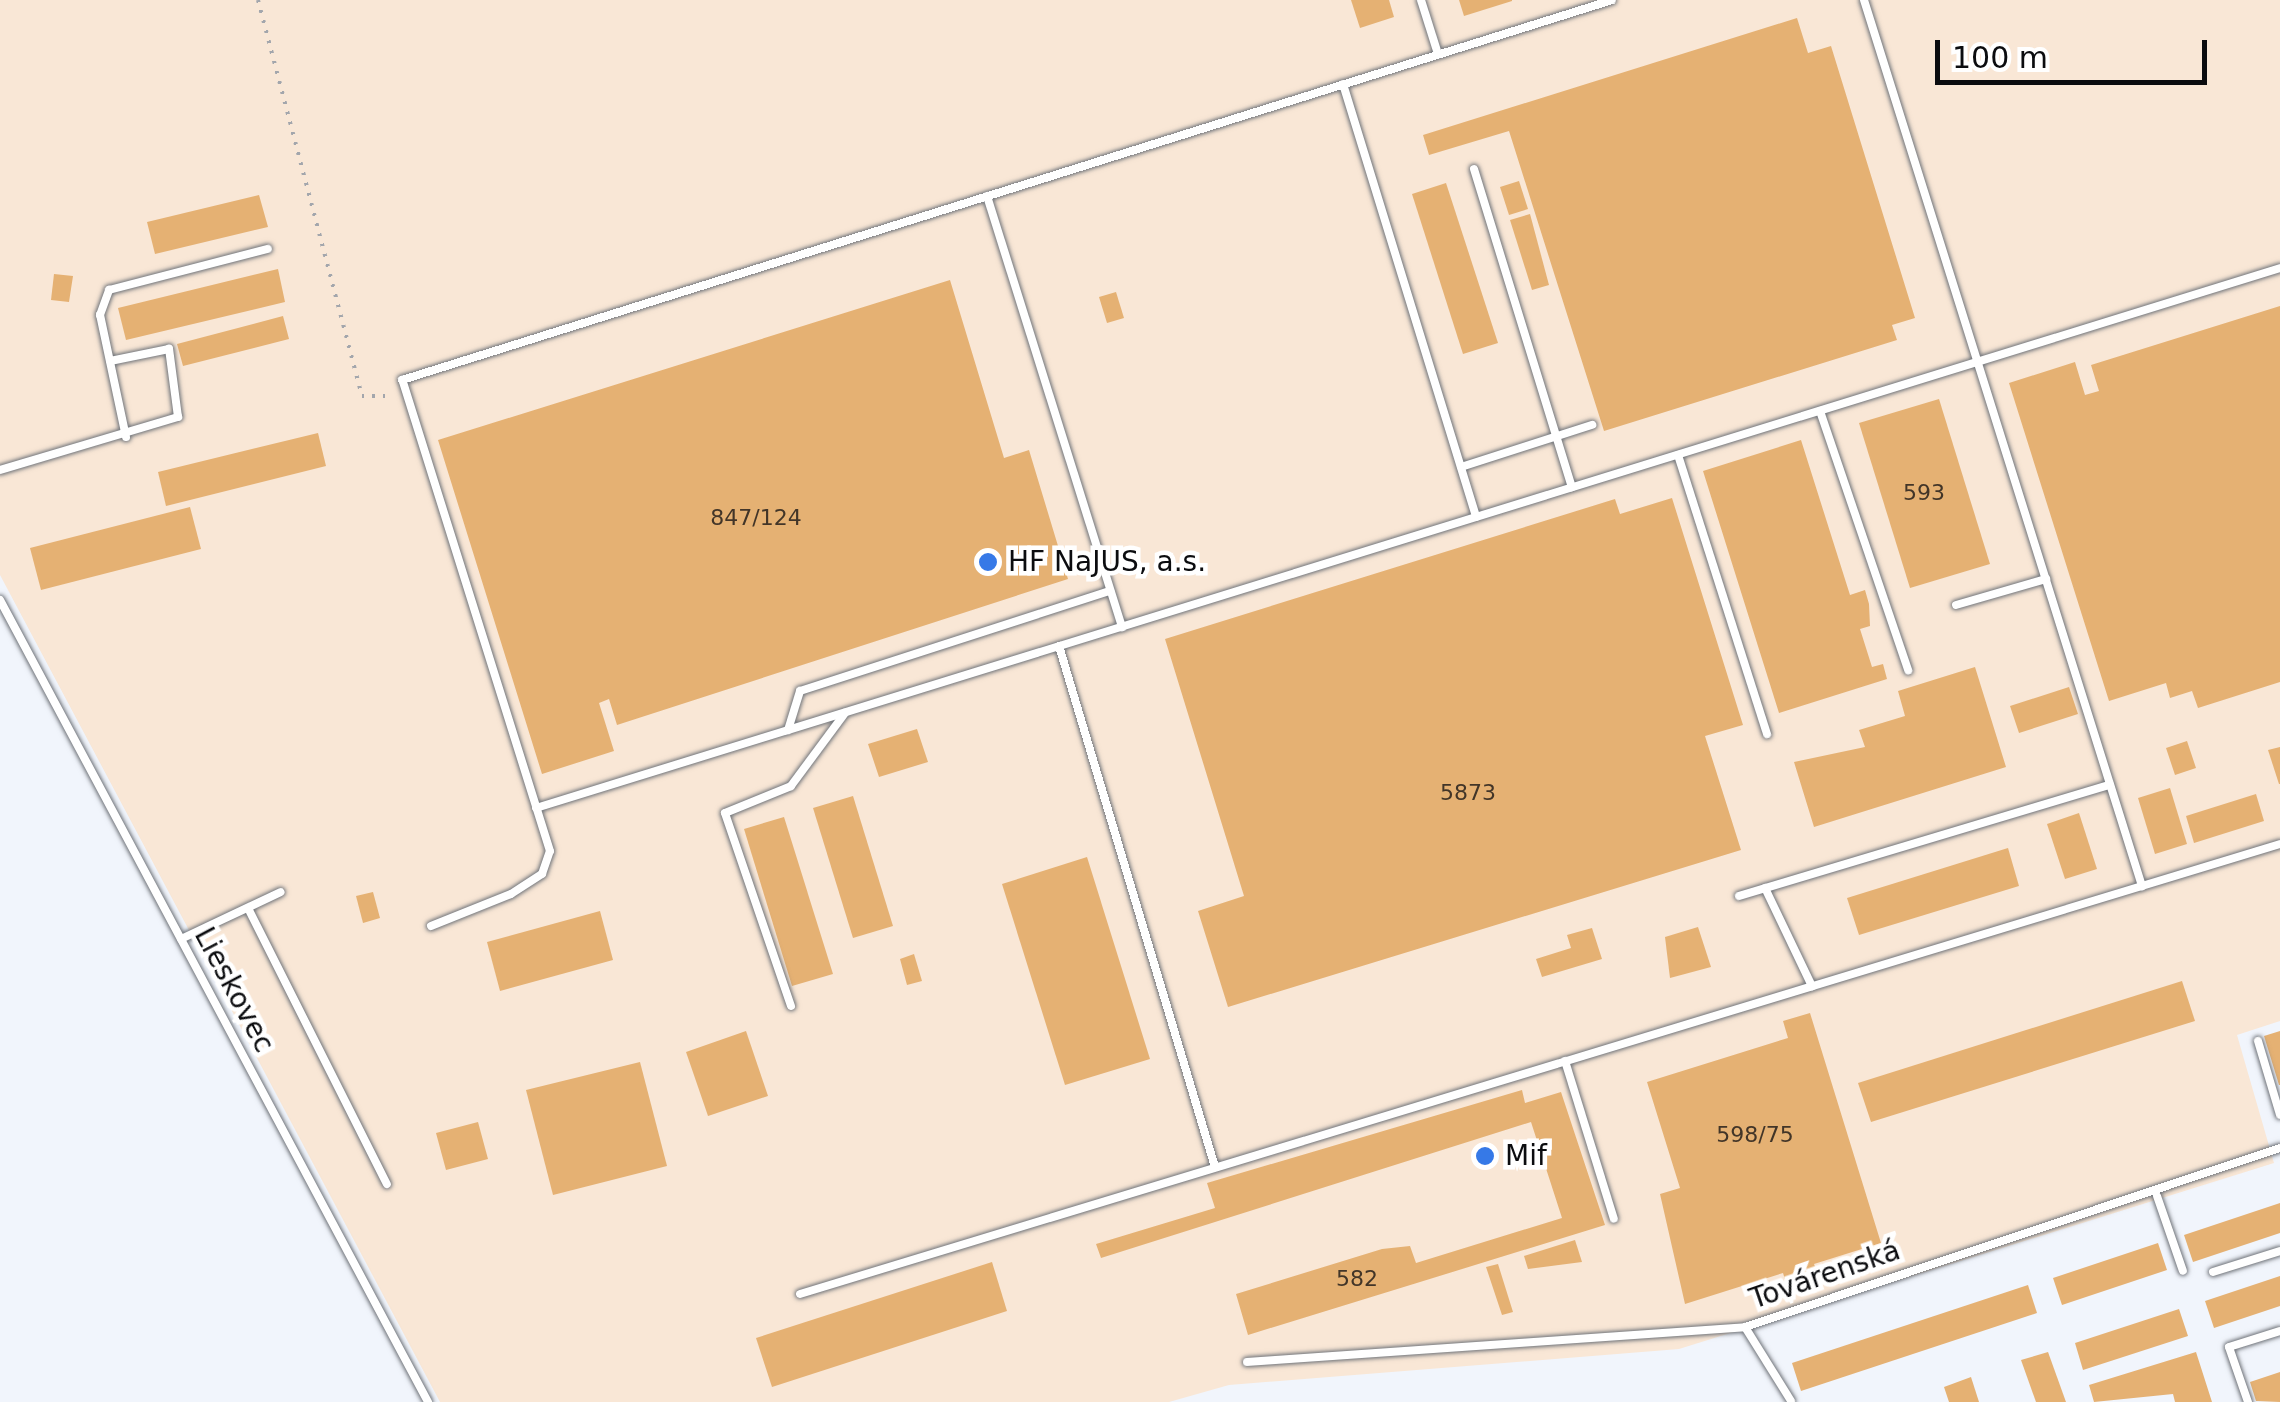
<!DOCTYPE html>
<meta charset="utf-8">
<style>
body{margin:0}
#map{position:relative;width:2280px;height:1402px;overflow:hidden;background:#f1f5fc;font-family:"DejaVu Sans",sans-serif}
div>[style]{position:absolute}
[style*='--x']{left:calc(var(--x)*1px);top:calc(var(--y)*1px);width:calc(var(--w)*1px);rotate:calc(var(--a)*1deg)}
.industrial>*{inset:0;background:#f9e7d6}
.building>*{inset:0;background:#e5b173}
.path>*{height:4px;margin-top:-2px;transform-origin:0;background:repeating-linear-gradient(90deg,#a3a6ac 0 2.5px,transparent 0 10.5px)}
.roads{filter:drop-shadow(0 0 2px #70747a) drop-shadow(0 0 2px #70747a)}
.service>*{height:8px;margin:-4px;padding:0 4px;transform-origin:4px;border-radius:4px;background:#fff}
.dots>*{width:28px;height:28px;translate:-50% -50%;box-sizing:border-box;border:5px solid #fff;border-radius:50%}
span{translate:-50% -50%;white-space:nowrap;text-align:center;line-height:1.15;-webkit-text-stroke:9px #fff;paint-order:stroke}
.number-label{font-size:22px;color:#423528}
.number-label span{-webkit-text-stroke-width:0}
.poi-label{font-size:28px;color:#0b0c0f}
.left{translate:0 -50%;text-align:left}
.street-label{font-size:28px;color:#0b0c0f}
.scale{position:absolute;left:1935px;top:40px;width:272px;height:45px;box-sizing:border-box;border:5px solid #0b0c0f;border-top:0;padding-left:12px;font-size:30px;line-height:35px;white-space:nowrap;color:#0b0c0f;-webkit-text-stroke:8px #fff;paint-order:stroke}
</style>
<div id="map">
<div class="industrial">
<i style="clip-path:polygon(0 0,2280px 0,2280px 1021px,2237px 1035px,2274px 1163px,1679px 1349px,1229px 1385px,1169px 1402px,440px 1402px,0 575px)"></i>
</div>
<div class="building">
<i style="clip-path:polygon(1351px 0,1389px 0,1394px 17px,1360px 28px)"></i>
<i style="clip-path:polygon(1459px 0,1512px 0,1512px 1px,1464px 16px)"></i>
<i style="clip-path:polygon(1797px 18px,1808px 53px,1831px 46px,1915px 318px,1892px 325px,1897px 340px,1604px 431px,1509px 131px,1429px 155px,1423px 135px)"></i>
<i style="clip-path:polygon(1519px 181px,1528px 209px,1509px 215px,1500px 187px)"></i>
<i style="clip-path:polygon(1446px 183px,1498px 343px,1463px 354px,1412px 194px)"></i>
<i style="clip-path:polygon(259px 195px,268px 227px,155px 254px,147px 222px)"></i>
<i style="clip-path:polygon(1530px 214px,1549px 285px,1532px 290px,1510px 220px)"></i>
<i style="clip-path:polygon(278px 269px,285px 302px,126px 340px,118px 308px)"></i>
<i style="clip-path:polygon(54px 274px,73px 276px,69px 302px,51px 300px)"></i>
<i style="clip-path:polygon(950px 280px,1004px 458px,1029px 450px,1068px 579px,617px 725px,609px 699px,599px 703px,614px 751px,542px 774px,438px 440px)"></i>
<i style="clip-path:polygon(1116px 292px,1124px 318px,1107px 323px,1099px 297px)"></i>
<i style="clip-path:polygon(2280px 306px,2280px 682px,2198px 708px,2192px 691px,2170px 698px,2166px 683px,2109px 701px,2009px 383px,2075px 362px,2085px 395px,2099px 391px,2091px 365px)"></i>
<i style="clip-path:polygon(283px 316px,289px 339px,183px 366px,177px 344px)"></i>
<i style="clip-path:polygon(1939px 399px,1990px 564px,1910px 588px,1859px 423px)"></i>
<i style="clip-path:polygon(318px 433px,326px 466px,166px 506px,158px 472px)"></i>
<i style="clip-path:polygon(1801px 440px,1850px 595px,1865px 590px,1869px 604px,1870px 626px,1860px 629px,1872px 667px,1883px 664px,1887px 679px,1779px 713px,1703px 471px)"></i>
<i style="clip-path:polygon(1672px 498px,1743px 725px,1705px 736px,1741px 850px,1228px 1007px,1198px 911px,1244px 896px,1165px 639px,1615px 499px,1620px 514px)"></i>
<i style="clip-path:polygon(190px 507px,201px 549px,41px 590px,30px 548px)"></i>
<i style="clip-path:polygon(1975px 667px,2006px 767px,1814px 827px,1794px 762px,1865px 747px,1859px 730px,1905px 716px,1898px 691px)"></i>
<i style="clip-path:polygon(2069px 687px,2078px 714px,2019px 733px,2010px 706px)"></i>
<i style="clip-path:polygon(917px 729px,928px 762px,879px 777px,868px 744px)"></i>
<i style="clip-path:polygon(2187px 741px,2196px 768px,2175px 775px,2166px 748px)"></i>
<i style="clip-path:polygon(2280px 747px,2280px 784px,2279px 784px,2268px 750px)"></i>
<i style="clip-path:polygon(2170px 788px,2187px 844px,2155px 854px,2138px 798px)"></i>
<i style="clip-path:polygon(2256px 794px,2264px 821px,2194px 843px,2186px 816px)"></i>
<i style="clip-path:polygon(853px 796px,893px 926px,853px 938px,813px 808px)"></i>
<i style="clip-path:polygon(2079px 813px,2097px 869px,2065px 879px,2047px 824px)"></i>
<i style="clip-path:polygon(784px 817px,833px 974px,792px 986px,744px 829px)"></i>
<i style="clip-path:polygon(2008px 848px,2019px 886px,1859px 935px,1847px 898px)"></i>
<i style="clip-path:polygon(1087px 857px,1150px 1059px,1065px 1085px,1002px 884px)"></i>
<i style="clip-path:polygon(373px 892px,380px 918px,363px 923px,356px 896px)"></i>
<i style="clip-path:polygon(600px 911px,613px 960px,500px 991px,487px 942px)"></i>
<i style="clip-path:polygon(1698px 927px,1711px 967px,1670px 978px,1665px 937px)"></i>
<i style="clip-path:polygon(1592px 928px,1602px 959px,1542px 977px,1536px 959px,1571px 948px,1567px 935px)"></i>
<i style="clip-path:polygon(914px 954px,922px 981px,907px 985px,900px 959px)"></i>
<i style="clip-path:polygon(2182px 981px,2195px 1021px,1871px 1122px,1858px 1083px)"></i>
<i style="clip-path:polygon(1810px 1013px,1881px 1243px,1814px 1264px,1819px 1276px,1787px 1286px,1783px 1273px,1685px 1304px,1660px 1194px,1680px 1188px,1647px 1082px,1788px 1038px,1783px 1021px)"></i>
<i style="clip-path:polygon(746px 1031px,768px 1096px,708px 1116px,686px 1052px)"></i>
<i style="clip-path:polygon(2280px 1031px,2280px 1085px,2279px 1085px,2264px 1036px)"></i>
<i style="clip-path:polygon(640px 1062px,667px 1166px,553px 1195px,526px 1090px)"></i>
<i style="clip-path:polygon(1522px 1090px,1525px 1103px,1561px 1092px,1605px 1225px,1248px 1335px,1236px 1294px,1382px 1249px,1410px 1246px,1416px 1263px,1562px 1218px,1531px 1122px,1101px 1258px,1096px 1244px,1215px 1208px,1207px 1183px)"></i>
<i style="clip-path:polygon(478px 1122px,488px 1159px,446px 1170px,436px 1133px)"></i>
<i style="clip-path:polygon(2280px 1203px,2280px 1233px,2193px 1262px,2184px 1235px)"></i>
<i style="clip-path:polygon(1575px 1240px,1582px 1262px,1528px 1269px,1524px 1256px)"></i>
<i style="clip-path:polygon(2158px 1243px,2167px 1270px,2062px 1305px,2053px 1278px)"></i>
<i style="clip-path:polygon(992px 1262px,1007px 1311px,772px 1387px,756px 1338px)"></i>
<i style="clip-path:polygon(1498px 1264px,1513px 1312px,1502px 1315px,1486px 1267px)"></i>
<i style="clip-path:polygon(2280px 1276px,2280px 1306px,2214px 1328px,2205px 1301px)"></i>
<i style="clip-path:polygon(2028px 1285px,2037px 1313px,1801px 1391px,1792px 1363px)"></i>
<i style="clip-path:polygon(2179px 1309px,2188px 1336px,2083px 1370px,2075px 1343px)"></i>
<i style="clip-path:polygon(2048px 1352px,2066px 1402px,2036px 1402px,2021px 1360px)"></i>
<i style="clip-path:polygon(2196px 1352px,2212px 1402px,2175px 1402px,2173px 1394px,2094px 1402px,2089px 1385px)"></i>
<i style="clip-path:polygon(2280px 1372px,2280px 1402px,2256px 1401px,2250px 1382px)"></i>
<i style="clip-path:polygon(1971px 1377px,1979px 1402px,1949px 1402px,1944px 1387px)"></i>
</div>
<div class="path">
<i style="--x:258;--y:0;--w:409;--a:75.3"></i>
<i style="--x:362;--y:396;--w:31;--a:0"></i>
</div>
<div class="roads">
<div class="service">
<i style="--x:1421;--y:0;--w:57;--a:72.5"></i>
<i style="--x:1864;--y:0;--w:929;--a:72.58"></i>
<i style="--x:1343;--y:84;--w:453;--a:72.9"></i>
<i style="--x:1474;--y:169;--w:333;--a:72.9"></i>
<i style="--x:987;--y:196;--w:452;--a:72.6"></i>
<i style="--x:1820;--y:411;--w:274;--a:71.2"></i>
<i style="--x:126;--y:437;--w:125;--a:-102"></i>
<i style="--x:100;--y:315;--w:27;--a:-70"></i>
<i style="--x:109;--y:290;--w:164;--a:-14.5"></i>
<i style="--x:1678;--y:455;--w:293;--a:72.3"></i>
<i style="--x:1461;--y:467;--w:138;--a:-17.8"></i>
<i style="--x:0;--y:470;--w:186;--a:-16.6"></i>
<i style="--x:178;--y:417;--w:69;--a:-97.5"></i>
<i style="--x:169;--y:349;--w:60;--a:168.5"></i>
<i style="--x:0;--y:600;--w:909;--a:61.91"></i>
<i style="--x:1956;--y:605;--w:94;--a:-16.1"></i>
<i style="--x:1059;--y:646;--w:544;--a:73.33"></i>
<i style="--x:788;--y:730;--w:41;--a:-72.9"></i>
<i style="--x:800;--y:691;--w:326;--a:-17.9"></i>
<i style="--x:536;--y:808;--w:1826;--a:-17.2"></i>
<i style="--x:1765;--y:888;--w:109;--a:64.4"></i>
<i style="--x:1739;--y:896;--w:387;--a:-16.7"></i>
<i style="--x:248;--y:908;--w:309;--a:63.3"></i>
<i style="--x:431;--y:926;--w:86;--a:-21.8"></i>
<i style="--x:511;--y:894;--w:37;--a:-33"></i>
<i style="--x:542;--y:874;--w:24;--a:-71"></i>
<i style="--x:550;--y:851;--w:494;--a:-107.4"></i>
<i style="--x:402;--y:380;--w:1268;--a:-17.43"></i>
<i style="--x:181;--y:939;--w:110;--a:-25.2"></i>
<i style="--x:791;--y:1006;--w:204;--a:-108.9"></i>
<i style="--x:725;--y:813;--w:71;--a:-22.2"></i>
<i style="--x:791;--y:786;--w:91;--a:-53.5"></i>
<i style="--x:2258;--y:1041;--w:77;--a:73.4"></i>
<i style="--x:1565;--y:1061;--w:165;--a:72.8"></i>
<i style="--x:2157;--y:1196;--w:79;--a:70.9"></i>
<i style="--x:2213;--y:1272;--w:70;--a:-17.4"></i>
<i style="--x:800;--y:1294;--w:1547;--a:-16.91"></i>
<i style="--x:1745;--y:1327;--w:87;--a:58.1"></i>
<i style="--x:1247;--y:1362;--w:499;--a:-4"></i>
<i style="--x:1745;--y:1327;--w:564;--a:-18.5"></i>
<i style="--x:2248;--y:1402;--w:58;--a:-109.1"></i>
<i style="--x:2229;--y:1347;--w:53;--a:-17.4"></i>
</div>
</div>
<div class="dots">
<i style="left:988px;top:562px;background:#3679e7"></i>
<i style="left:1485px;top:1156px;background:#3679e7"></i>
</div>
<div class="number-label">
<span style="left:1924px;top:493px">593</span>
<span style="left:756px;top:518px">847/124</span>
<span style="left:1468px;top:793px">5873</span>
<span style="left:1755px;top:1135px">598/75</span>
<span style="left:1357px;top:1279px">582</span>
</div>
<div class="poi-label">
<span class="left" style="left:1008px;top:562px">HF NaJUS, a.s.</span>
<span class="left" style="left:1505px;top:1156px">Mif</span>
</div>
<div class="street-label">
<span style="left:234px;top:990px;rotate:62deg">Lieskovec</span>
<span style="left:1825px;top:1275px;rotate:-19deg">Továrenská</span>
</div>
<div class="scale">100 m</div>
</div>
